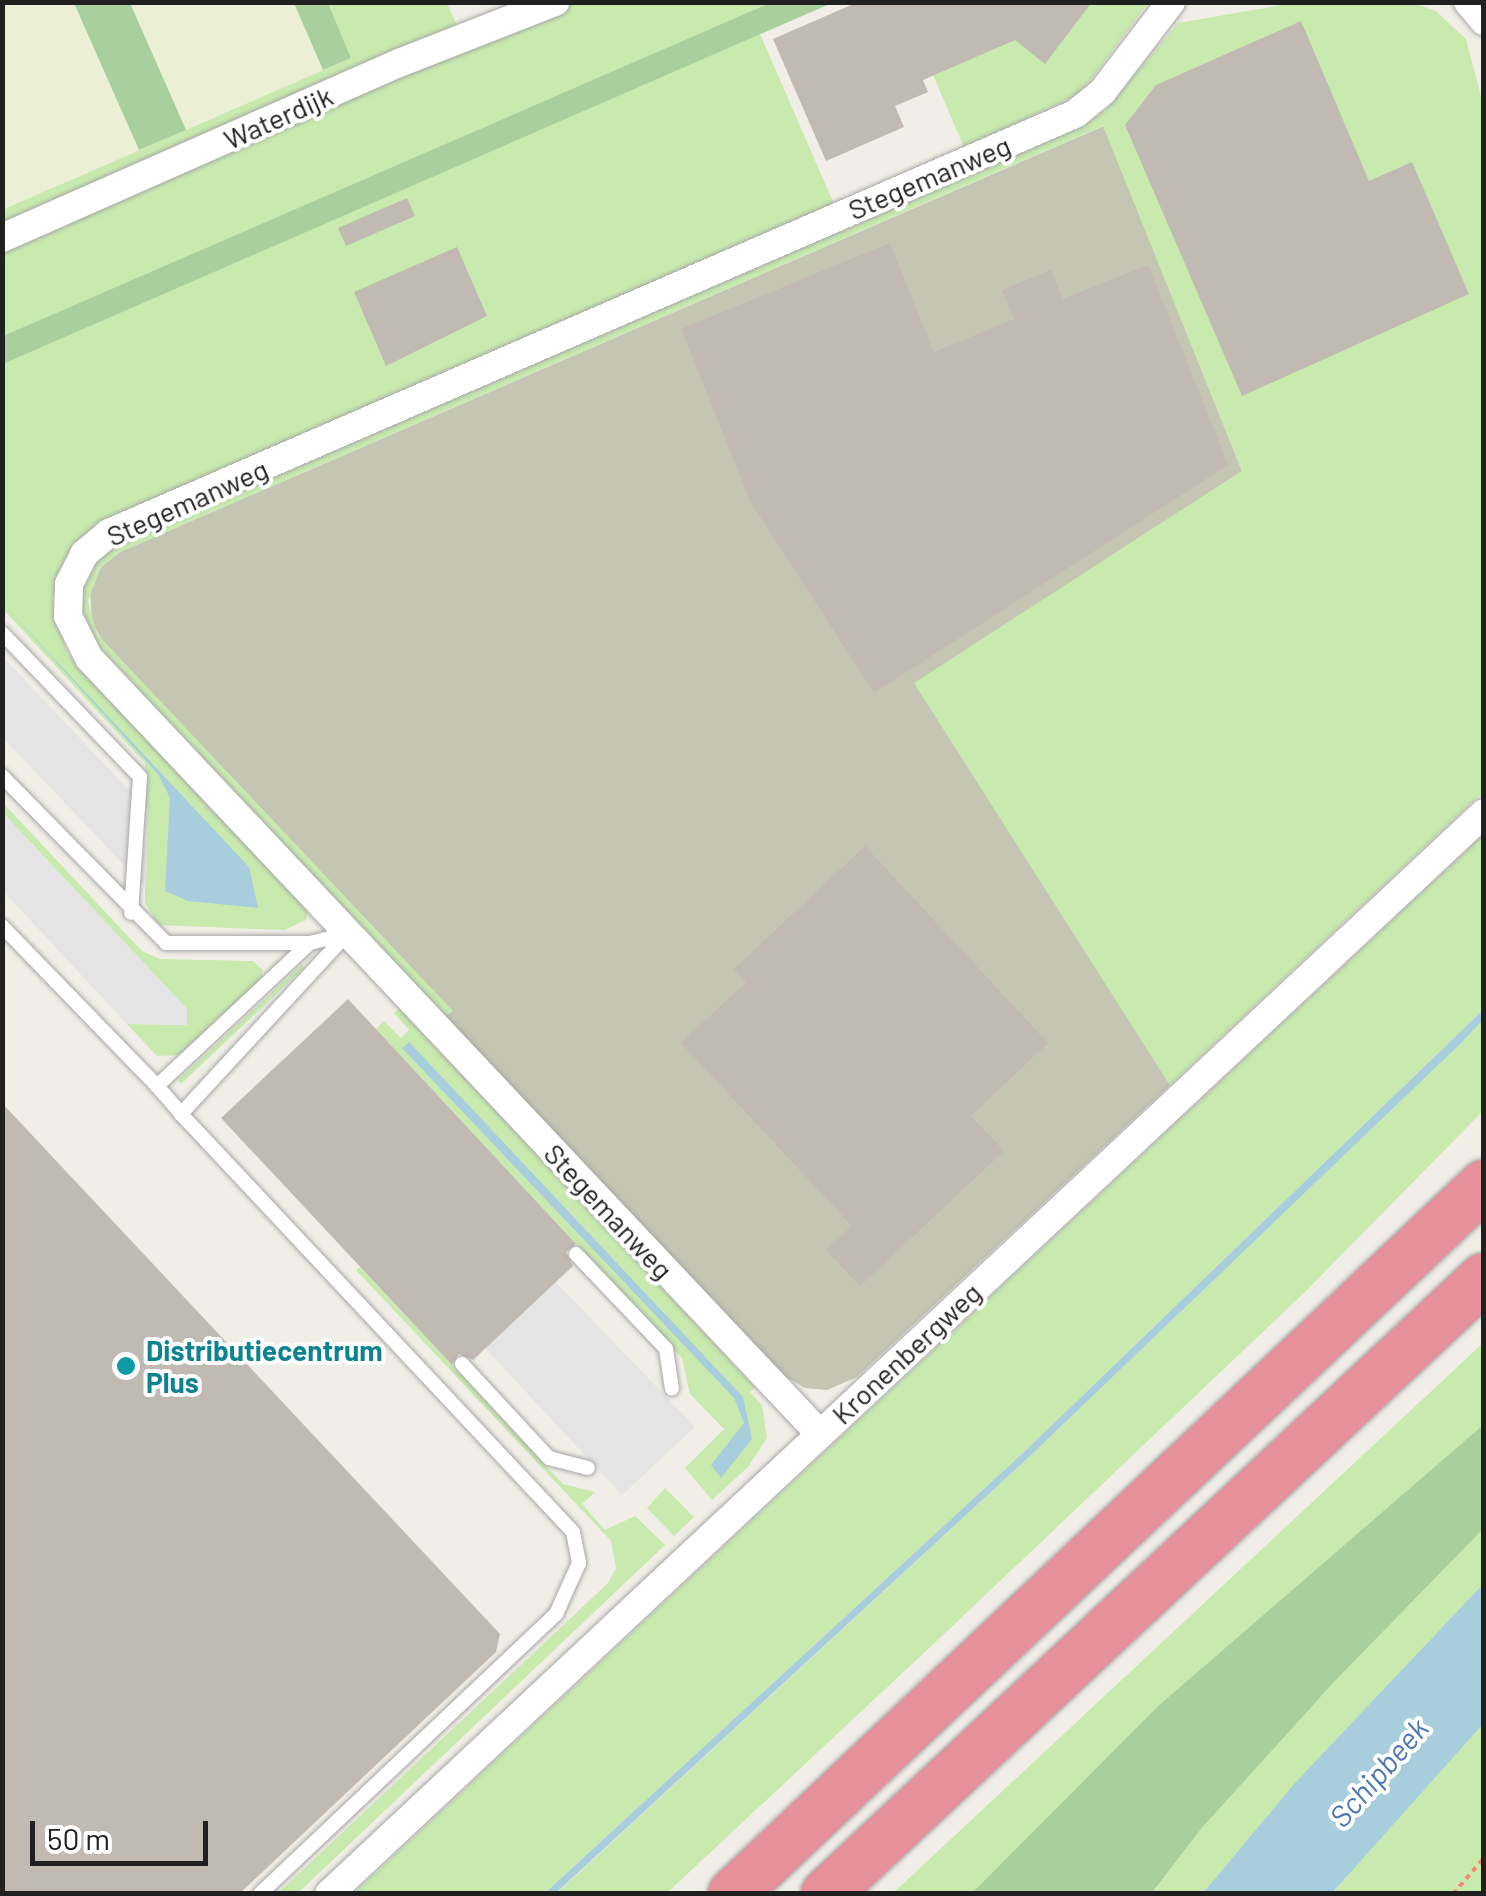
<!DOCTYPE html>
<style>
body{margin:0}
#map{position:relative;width:1486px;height:1896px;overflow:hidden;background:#f1eee7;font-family:Barlow,sans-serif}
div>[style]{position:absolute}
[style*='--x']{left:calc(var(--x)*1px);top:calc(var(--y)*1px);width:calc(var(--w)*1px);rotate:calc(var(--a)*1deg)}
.construction>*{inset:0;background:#c4c5b2}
.farmland>*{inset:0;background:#ebefd3}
.grass>*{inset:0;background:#c8eaae}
.forest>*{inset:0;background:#a8cf9c}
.parking>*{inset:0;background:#e4e4e4}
.water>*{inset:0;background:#a8cedd}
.building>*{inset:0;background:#c1bab3}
.path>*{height:4px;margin-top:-2px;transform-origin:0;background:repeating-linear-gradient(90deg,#f88770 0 5px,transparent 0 10px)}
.roads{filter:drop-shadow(0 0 2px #a7a7a7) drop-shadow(0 0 2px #a7a7a7)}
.lane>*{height:14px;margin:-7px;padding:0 7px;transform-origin:7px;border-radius:7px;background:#fff}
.street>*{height:28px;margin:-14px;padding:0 14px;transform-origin:14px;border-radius:14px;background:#fff}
.highway>*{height:50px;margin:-25px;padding:0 25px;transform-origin:25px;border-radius:25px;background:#e6909b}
.dots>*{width:28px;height:28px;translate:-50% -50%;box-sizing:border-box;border:5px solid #fff;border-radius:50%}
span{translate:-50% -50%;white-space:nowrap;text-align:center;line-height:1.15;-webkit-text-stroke:8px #fff;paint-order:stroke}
.street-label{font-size:28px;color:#202020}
.culture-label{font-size:28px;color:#0d838f;font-weight:700}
.left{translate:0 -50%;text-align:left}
.water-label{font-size:30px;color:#4d78b0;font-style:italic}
.frame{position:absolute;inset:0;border:5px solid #202020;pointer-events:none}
.scale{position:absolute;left:30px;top:1821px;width:178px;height:45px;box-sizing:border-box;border:5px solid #202020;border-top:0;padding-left:12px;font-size:30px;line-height:35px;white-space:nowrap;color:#202020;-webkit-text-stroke:8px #fff;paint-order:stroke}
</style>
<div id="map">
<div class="construction">
<i style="clip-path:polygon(1104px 126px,1242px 471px,915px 683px,1170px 1085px,857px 1377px,827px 1390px,805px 1388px,786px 1377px,445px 1017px,452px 1011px,104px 643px,92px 623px,90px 589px,101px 567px,120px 552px)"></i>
</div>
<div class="farmland">
<i style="clip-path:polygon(3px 2px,74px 3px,139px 150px,3px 210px)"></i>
<i style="clip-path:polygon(130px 3px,294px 3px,323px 70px,186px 130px)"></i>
</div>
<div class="grass">
<i style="clip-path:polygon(1410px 2px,1436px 11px,1466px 39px,1484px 108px,1484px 791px,1170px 1085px,914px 683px,1242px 471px,1103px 126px,120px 552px,101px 567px,88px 601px,97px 634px,453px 1011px,445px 1017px,91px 638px,82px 614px,83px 587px,95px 563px,116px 546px,1082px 127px,1106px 109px,1178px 23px,1293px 3px)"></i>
<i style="clip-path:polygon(328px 3px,447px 3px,460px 33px,3px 231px,2px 210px,351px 58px)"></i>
<i style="clip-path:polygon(569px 3px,770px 3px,3px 336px,2px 245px)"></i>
<i style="clip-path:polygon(902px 3px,1148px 3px,1080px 94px,964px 147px)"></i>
<i style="clip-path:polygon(760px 34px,834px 204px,103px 521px,73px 545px,52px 599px,67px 653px,309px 911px,306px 920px,284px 930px,158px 925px,145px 903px,145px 763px,3px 609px,3px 364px)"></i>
<i style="clip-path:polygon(3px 803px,142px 951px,160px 959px,253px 961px,263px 970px,260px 982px,180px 1055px,157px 1056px,127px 1024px,186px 1025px,187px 1009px,3px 813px)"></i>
<i style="clip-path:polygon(1483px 835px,1483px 1010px,1025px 1451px,545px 1893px,353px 1894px)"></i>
<i style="clip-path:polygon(301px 965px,304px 968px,181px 1084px,178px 1080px)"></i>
<i style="clip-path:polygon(399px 1008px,755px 1387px,750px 1392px,762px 1405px,767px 1438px,748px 1467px,712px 1500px,685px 1468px,724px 1429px,690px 1394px,682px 1358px,376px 1029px,384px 1021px,401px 1038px,409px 1030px,394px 1013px)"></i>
<i style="clip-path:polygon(1483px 1020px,1483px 1111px,1304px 1293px,942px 1636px,667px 1893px,556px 1894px,1030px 1456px)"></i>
<i style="clip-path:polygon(360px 1267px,563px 1484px,595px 1492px,582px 1504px,605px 1530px,635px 1516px,665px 1545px,298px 1893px,278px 1893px,608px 1583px,616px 1568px,611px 1541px,356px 1270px)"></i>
<i style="clip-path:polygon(1483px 1343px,1483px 1425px,1158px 1706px,972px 1893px,892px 1894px)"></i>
<i style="clip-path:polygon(665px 1488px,694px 1517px,674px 1536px,647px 1508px)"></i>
<i style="clip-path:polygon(1483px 1529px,1483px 1584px,1296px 1783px,1203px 1893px,1152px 1894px,1201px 1829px,1334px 1682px)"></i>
<i style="clip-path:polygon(1483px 1724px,1483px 1893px,1332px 1894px,1363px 1856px)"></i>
</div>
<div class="forest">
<i style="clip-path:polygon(74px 3px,130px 3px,186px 130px,139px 150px)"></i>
<i style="clip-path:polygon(294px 3px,328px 3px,351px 58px,323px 70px)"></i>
<i style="clip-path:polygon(770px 3px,832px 3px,3px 364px,3px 336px)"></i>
<i style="clip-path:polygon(1483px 1425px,1483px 1529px,1334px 1682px,1201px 1829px,1152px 1893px,972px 1893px,1158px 1706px)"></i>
</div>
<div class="parking">
<i style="clip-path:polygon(2px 656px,148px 810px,146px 888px,3px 738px)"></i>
<i style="clip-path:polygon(3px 813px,187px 1009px,187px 1025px,127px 1024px,3px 891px)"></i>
<i style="clip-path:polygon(556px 1282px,695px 1427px,622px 1495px,485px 1348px)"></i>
</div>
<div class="water">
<i style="clip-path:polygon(3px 604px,249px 867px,258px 908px,188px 901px,165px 891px,170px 798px,158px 774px)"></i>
<i style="clip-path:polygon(1483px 1010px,1483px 1020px,1459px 1045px,1030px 1456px,556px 1893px,545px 1893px,1025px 1451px)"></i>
<i style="clip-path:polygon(409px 1042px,743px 1397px,752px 1439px,721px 1478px,711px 1465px,744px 1423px,734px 1398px,402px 1048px)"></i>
<i style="clip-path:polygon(1483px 1584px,1483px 1724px,1332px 1893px,1203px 1893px,1295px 1783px)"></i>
</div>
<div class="building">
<i style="clip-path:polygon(858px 2px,1092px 2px,1045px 64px,1015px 40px,923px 80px,928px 92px,895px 106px,904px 127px,826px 161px,773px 39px)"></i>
<i style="clip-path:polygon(1301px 21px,1369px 181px,1412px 162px,1469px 294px,1242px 396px,1125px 125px,1156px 85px)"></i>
<i style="clip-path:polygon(407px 198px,415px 216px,346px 246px,338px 228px)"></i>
<i style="clip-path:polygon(890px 243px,934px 352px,1014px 319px,1002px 290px,1051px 270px,1063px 299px,1148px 265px,1228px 465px,874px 693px,750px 501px,681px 329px)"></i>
<i style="clip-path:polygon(457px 247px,487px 316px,386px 366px,354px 292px)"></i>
<i style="clip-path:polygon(865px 846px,1048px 1043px,971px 1116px,1004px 1151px,860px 1286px,826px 1250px,852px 1226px,681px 1043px,746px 982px,734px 969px)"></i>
<i style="clip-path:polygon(348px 999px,576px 1244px,566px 1252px,573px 1266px,473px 1360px,459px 1354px,452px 1365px,221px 1118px)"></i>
<i style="clip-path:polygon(2px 1103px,500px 1634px,496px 1652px,239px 1894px,2px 1894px)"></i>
</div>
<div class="path">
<i style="--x:1453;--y:1894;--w:48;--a:-49.3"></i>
</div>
<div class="roads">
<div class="lane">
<i style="--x:2;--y:633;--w:199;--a:46.2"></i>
<i style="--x:140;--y:777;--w:136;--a:93.8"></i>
<i style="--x:2;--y:776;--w:234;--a:45.5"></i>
<i style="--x:166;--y:943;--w:144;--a:0"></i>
<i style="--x:310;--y:943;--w:38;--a:-14"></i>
<i style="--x:347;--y:934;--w:245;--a:132.7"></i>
<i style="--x:181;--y:1114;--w:573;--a:46.84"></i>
<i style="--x:573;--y:1532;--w:32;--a:79"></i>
<i style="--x:579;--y:1563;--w:56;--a:114.3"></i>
<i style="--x:556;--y:1614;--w:407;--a:136.6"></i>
<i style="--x:2;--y:926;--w:223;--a:45.9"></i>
<i style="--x:157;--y:1086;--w:209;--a:-43.1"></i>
<i style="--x:157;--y:1086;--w:37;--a:49"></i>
<i style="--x:576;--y:1254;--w:131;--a:46.5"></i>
<i style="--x:666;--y:1349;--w:40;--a:81.5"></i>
<i style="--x:462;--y:1364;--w:128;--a:47.2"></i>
<i style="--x:549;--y:1458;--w:40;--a:14.4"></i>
</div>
<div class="street">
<i style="--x:1468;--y:2;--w:25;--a:50"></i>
<i style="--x:2;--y:238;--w:434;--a:-23.8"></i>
<i style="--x:399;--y:63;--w:168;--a:-21.4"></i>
<i style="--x:820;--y:1434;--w:1066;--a:-133.29"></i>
<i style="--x:89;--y:658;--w:47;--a:-116.6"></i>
<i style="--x:68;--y:616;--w:32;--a:-88"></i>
<i style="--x:69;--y:584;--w:34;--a:-63"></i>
<i style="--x:84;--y:554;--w:33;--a:-40"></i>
<i style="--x:109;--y:533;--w:1053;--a:-23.45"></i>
<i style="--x:1075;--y:114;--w:36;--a:-39"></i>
<i style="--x:1103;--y:91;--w:112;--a:-52.6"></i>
<i style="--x:329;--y:1894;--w:1582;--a:-43.1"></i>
</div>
<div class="highway">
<i style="--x:733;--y:1894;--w:1033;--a:-43.35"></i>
<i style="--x:826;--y:1894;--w:901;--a:-43.11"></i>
</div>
</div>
<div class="dots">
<i style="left:126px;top:1366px;background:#0f9aa8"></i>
</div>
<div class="street-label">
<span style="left:278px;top:117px;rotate:-24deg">Waterdijk</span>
<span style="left:929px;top:177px;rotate:-23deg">Stegemanweg</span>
<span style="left:187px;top:502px;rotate:-24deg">Stegemanweg</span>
<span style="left:609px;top:1211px;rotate:47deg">Stegemanweg</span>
<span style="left:906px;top:1353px;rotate:-43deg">Kronenbergweg</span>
</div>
<div class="culture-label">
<span class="left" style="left:146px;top:1366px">Distributiecentrum<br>Plus</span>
</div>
<div class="water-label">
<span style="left:1378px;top:1772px;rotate:-49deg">Schipbeek</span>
</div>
<div class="frame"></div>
<div class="scale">50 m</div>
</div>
